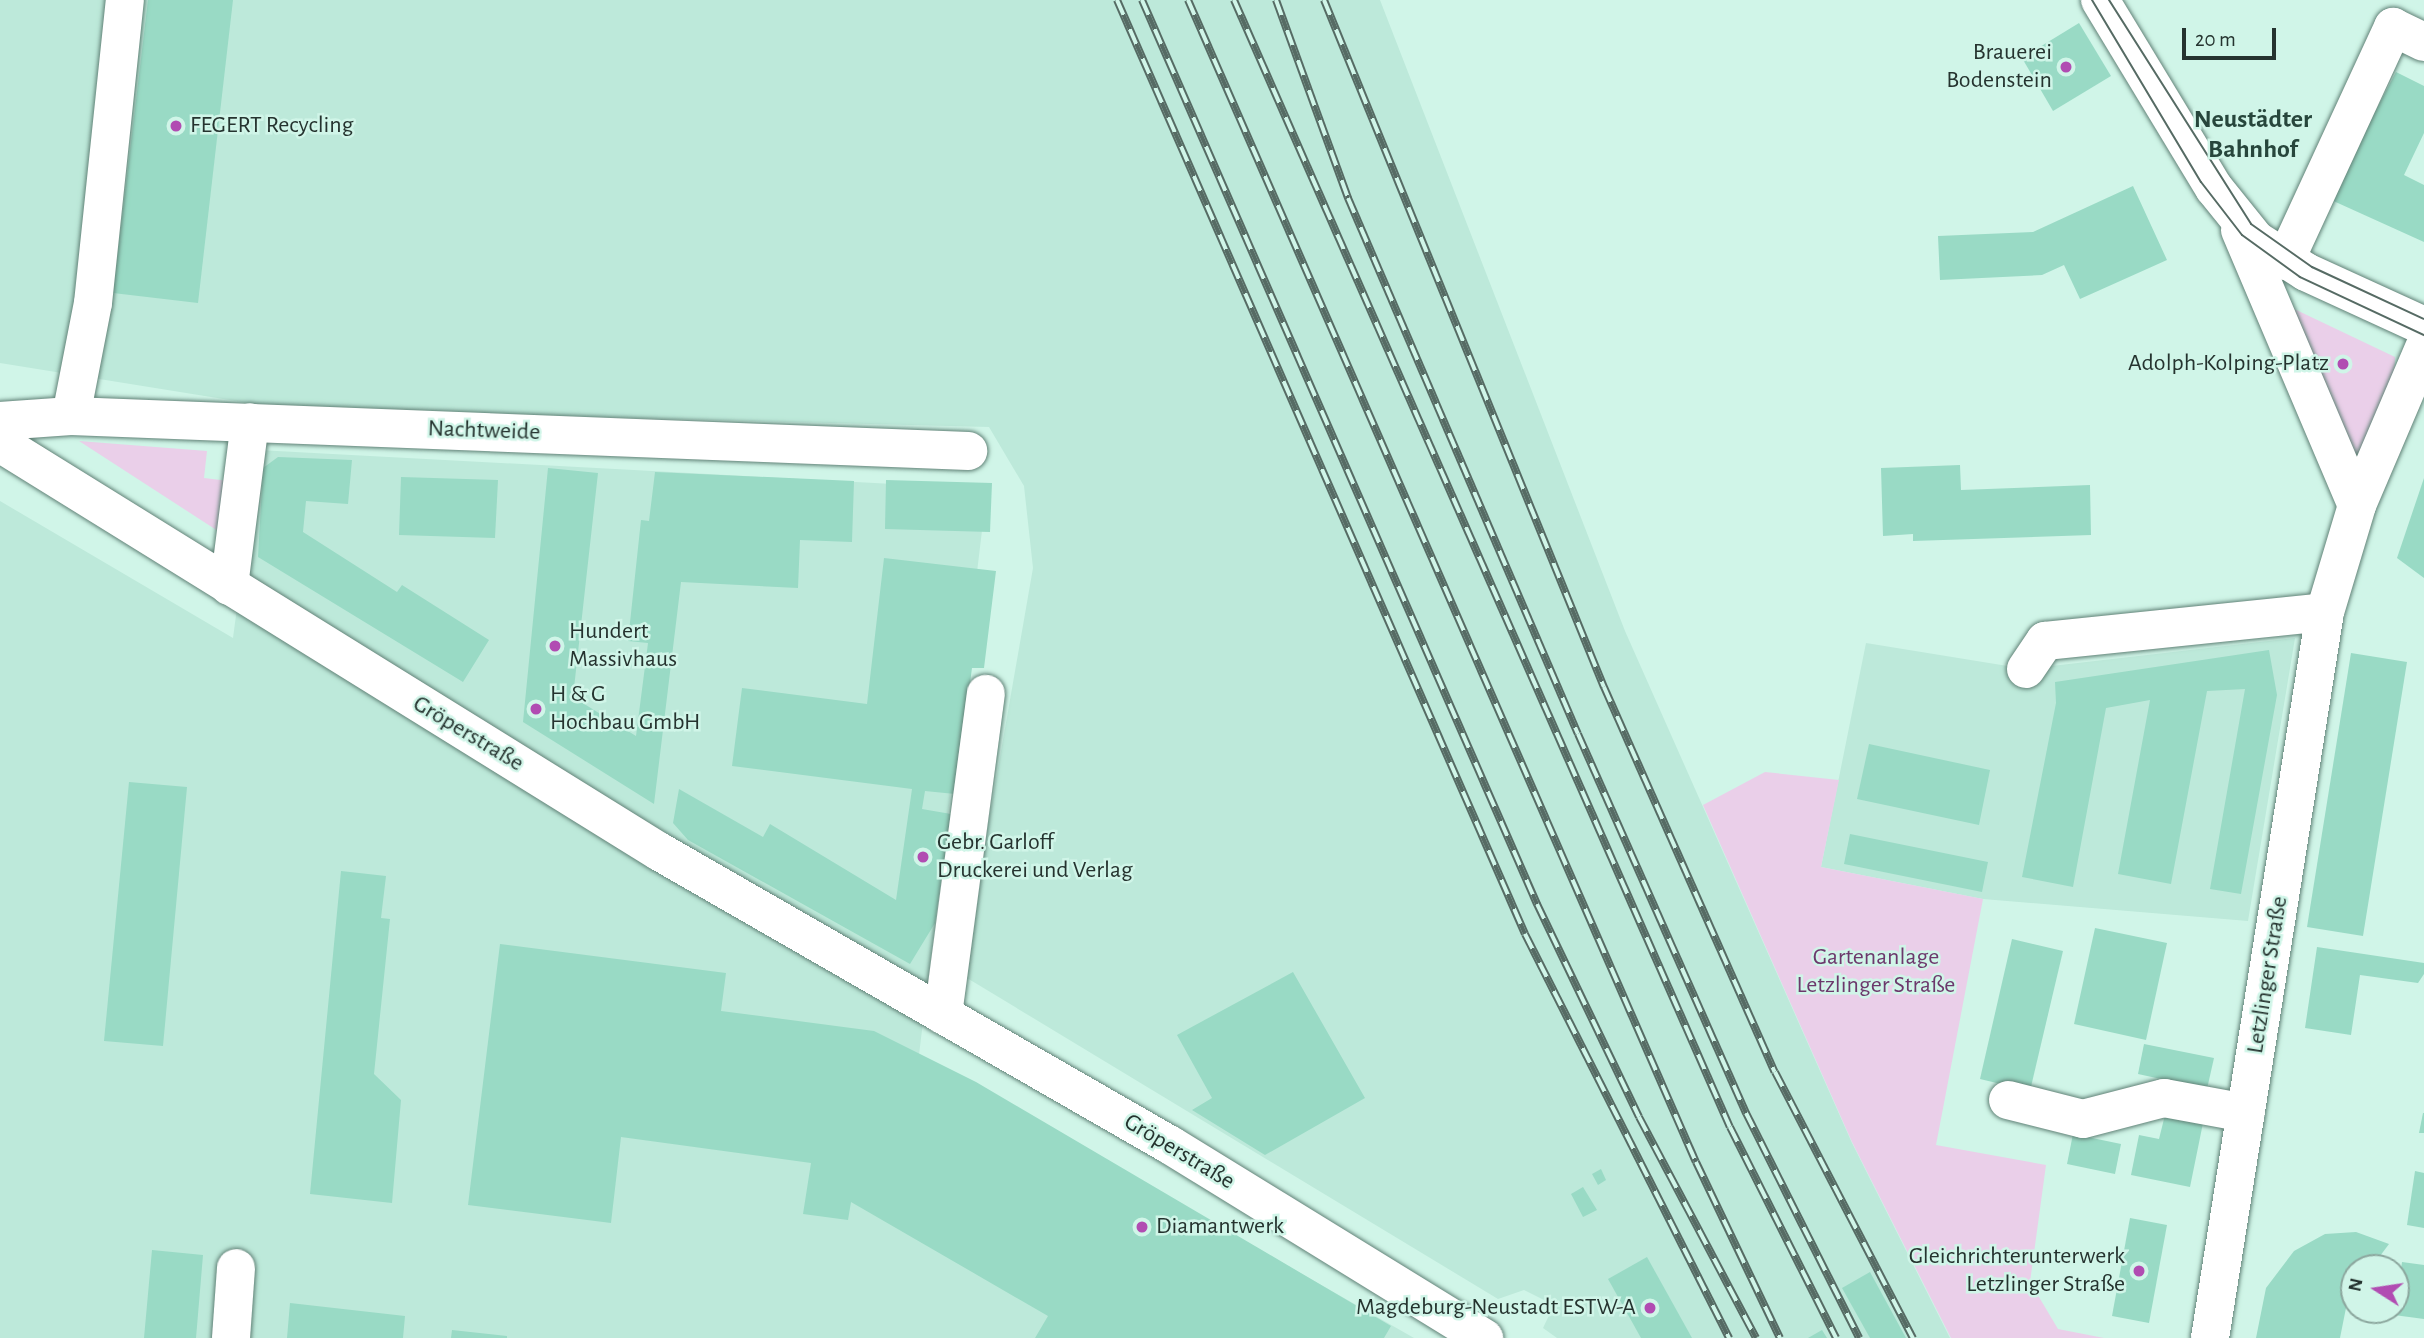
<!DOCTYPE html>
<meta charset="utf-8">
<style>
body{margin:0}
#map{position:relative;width:2424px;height:1338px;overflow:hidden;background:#d0f5e8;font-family:"Alegreya Sans",sans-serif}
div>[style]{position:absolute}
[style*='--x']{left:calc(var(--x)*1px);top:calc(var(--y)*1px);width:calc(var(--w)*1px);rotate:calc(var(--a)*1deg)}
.built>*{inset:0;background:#bde9da}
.green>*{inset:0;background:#eacfe9}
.building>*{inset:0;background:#99dac5}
.roads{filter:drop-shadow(0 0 2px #618277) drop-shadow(0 0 2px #618277)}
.minor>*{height:38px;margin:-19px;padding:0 19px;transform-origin:19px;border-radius:19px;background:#fff}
.tram>*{height:2px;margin:-1px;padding:0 1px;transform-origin:1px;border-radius:1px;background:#566b64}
.rail>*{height:8px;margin-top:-4px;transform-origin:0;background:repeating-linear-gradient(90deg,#d0f5e8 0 16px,#566b64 0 32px);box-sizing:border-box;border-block:2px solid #566b64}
.dots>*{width:19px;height:19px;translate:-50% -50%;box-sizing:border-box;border:4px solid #d0f5e8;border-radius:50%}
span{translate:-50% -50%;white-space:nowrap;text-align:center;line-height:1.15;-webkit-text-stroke:5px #d0f5e8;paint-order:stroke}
.poi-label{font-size:24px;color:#25332f}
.right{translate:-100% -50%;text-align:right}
.left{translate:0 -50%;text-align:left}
.street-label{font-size:24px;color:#25332f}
.park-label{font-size:24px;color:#6c386c}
.neighbourhood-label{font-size:26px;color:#27463c;font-weight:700}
.north{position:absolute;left:2340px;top:1254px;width:70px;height:70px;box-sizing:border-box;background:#d0f5e8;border:2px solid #8ca79e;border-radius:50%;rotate:282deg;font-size:19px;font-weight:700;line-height:28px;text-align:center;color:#25332f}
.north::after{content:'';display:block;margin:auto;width:24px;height:32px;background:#b14cb2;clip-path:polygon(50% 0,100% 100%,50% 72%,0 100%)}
.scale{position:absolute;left:2182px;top:28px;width:94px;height:32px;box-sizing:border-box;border:4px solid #25332f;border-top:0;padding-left:9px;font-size:21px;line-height:24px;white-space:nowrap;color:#25332f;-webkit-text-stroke:5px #d0f5e8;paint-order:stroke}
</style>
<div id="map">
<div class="built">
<i style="clip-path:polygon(0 0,1380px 0,1625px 631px,1852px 1143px,1950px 1338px,1557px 1338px,1543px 1328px,1554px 1305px,1524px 1290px,1498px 1299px,962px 975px,1033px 568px,1024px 486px,989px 427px,286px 409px,0 363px)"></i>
<i style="clip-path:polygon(258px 450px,987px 489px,919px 1055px,1414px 1338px,0 1338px,0 501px,233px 638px)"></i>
<i style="clip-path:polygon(2295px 638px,2248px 921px,1983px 899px,1821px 867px,1866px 643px,2026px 669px)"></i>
</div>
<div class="green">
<i style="clip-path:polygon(2288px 306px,2395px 357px,2394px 386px,2369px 454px,2353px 458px)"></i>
<i style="clip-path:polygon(79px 441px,207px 451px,204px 478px,229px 481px,221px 533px)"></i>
<i style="clip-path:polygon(1765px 772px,1839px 780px,1821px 867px,1983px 899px,1936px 1145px,2046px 1165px,2030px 1282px,2058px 1329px,2104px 1338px,1951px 1338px,1852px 1142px,1703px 805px)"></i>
</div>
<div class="building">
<i style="clip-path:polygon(148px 0,233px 0,198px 303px,113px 293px)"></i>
<i style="clip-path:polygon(2079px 23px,2111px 76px,2053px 111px,2022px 58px)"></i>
<i style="clip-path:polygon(2396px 72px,2424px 86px,2424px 133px,2404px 175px,2424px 185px,2424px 242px,2329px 199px)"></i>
<i style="clip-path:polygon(2133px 186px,2167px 260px,2080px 299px,2064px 265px,2042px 275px,1940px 280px,1938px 236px,2033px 232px)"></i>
<i style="clip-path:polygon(278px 457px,352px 460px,348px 504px,306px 501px,303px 532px,397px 592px,402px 585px,489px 640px,463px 682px,258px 557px,263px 468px)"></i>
<i style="clip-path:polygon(1960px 465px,1961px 490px,2090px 485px,2091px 535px,1913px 541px,1913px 534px,1883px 536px,1881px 468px)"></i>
<i style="clip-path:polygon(548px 468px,598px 473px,573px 697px,636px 736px,648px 643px,628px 641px,641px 520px,649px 521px,655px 472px,854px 481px,852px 542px,800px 540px,798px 588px,681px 582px,654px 804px,523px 722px)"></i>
<i style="clip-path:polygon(401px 477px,498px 480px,495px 538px,399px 535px)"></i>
<i style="clip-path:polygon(2424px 478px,2424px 578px,2397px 558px)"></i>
<i style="clip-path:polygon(886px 480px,992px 483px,990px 532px,885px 529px)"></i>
<i style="clip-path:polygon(884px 558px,996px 571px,984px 668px,972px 668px,955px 794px,925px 791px,922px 809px,951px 814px,935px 923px,910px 964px,688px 840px,673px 823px,679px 789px,763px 837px,770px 824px,896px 900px,912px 789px,732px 766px,742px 688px,867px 704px)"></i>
<i style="clip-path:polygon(2269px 650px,2277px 695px,2241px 894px,2210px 889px,2245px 689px,2207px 691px,2171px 884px,2118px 874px,2150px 700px,2106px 708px,2073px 887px,2022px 877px,2056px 703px,2055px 682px)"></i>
<i style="clip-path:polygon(2351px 653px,2407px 662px,2363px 936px,2307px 927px)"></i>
<i style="clip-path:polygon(1869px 744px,1990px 770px,1979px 825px,1857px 799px)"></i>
<i style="clip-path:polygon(129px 782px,187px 787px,163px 1046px,104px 1041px)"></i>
<i style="clip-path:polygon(1850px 834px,1988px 862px,1982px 892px,1844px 864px)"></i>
<i style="clip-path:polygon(341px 871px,386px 876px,381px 918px,390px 919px,374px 1074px,401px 1100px,392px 1203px,310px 1194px)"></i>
<i style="clip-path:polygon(2095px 928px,2167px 943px,2146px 1040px,2074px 1024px)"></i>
<i style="clip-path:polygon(2012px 939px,2063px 951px,2030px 1091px,1980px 1079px)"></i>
<i style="clip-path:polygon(500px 944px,726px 973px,721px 1011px,874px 1031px,976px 1082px,1391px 1326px,1384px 1338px,1035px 1338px,1048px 1316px,851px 1202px,848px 1220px,803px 1214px,811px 1163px,621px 1137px,611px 1223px,468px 1205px)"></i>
<i style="clip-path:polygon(2317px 947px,2424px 963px,2424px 974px,2418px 983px,2360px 975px,2351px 1035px,2305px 1028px)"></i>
<i style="clip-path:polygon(1293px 972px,1365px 1098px,1265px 1155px,1192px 1110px,1212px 1098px,1177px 1035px)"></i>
<i style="clip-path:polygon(2144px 1044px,2214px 1058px,2207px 1089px,2138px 1074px)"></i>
<i style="clip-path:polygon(2423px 1113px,2424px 1113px,2424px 1133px,2419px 1133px)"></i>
<i style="clip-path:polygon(2165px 1115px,2203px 1123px,2190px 1187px,2131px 1175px,2139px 1135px,2159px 1139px)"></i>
<i style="clip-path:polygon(2073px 1134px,2121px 1144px,2115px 1174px,2067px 1164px)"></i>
<i style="clip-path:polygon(1601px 1169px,1606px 1180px,1598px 1185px,1592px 1174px)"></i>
<i style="clip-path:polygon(2415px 1171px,2424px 1173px,2424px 1228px,2407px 1225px)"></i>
<i style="clip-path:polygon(1583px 1187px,1597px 1210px,1583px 1217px,1571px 1194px)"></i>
<i style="clip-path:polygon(2130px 1218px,2167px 1225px,2149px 1323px,2112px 1316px)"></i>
<i style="clip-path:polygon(2356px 1232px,2389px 1244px,2371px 1268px,2354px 1268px,2340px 1338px,2256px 1338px,2266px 1288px,2294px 1251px,2325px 1234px)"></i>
<i style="clip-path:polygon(152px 1250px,203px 1255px,196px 1338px,144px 1338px)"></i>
<i style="clip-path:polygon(1647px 1257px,1692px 1338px,1641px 1338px,1608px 1279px)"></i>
<i style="clip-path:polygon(2402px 1262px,2424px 1265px,2424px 1319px,2394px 1315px)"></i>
<i style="clip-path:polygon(1870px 1272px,1906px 1338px,1870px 1338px,1842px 1288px)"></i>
<i style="clip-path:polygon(290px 1303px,405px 1316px,403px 1338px,287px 1338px)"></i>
<i style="clip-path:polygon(452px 1330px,507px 1336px,507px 1338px,451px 1338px)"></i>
<i style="clip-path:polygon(1822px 1330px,1827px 1338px,1808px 1338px)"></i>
</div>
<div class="roads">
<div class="minor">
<i style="--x:2100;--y:0;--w:220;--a:58.8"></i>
<i style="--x:2214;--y:188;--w:67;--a:51.1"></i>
<i style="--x:2256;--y:240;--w:59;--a:32.6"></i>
<i style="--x:2306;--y:272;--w:130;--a:24.6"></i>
<i style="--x:2240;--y:230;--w:299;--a:67"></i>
<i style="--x:2285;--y:261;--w:258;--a:-65.2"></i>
<i style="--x:2393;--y:27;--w:34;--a:26"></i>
<i style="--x:71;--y:416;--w:115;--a:-79"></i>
<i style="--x:93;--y:303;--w:305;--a:-84"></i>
<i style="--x:0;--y:421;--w:71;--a:-4"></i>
<i style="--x:71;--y:416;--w:898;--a:2.23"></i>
<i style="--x:0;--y:443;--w:776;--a:31.79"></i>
<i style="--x:660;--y:852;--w:588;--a:29.88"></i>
<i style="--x:1170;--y:1145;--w:369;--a:31.6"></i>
<i style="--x:229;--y:586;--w:165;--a:-82.7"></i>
<i style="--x:2026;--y:669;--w:34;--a:-56"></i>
<i style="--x:2045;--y:641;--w:281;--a:-5.9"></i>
<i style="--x:943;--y:1015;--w:324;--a:-82.4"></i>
<i style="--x:2008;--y:1100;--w:77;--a:14.2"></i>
<i style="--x:2083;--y:1119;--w:84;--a:-14.5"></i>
<i style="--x:2164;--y:1098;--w:83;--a:10.4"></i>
<i style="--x:231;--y:1338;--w:70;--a:-85.9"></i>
<i style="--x:2210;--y:1338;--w:735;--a:-81"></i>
<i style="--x:2325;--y:612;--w:112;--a:-73.3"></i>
<i style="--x:2357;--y:505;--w:171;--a:-66.9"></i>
</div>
</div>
<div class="tram">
<i style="--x:2092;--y:0;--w:212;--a:59.1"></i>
<i style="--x:2201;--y:182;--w:67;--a:52.3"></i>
<i style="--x:2242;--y:235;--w:72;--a:35.9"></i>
<i style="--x:2300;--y:277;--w:137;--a:25.1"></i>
<i style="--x:2109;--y:0;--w:265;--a:57.6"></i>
<i style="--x:2251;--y:224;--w:75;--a:35.2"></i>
<i style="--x:2312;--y:267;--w:123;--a:24.9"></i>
</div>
<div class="rail">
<i style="--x:1117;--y:0;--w:1019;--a:66.4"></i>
<i style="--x:1525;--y:934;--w:453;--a:63.2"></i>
<i style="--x:1142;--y:0;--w:987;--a:66.4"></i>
<i style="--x:1537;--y:904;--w:236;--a:64.4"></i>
<i style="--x:1639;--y:1117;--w:250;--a:62.1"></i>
<i style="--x:1188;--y:0;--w:1268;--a:66.39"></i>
<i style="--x:1696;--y:1162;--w:195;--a:64.5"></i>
<i style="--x:1234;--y:0;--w:1231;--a:66.25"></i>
<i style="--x:1730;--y:1127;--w:236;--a:63.3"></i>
<i style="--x:1276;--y:0;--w:211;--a:70"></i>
<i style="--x:1348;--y:198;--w:583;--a:66.78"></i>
<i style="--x:1578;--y:734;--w:415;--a:66.1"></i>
<i style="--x:1746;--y:1113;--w:252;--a:63.3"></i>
<i style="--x:1324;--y:0;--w:742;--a:67.83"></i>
<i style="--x:1604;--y:687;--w:421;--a:66.1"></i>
<i style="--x:1775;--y:1072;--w:300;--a:62.6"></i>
</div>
<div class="dots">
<i style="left:2066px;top:67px;background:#b14cb2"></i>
<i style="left:176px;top:126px;background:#b14cb2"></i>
<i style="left:2343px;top:364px;background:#b14cb2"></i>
<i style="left:555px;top:646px;background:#b14cb2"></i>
<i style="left:536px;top:709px;background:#b14cb2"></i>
<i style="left:923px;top:857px;background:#b14cb2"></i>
<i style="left:1142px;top:1227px;background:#b14cb2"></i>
<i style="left:2139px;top:1271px;background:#b14cb2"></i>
<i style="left:1650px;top:1308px;background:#b14cb2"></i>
</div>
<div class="poi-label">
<span class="right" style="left:2052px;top:67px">Brauerei<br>Bodenstein</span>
<span class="left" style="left:190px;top:126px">FEGERT Recycling</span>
<span class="right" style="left:2329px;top:364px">Adolph-Kolping-Platz</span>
<span class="left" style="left:569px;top:646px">Hundert<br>Massivhaus</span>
<span class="left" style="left:550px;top:709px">H &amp; G<br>Hochbau GmbH</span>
<span class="left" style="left:937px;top:857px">Gebr. Garloff<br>Druckerei und Verlag</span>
<span class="left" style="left:1156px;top:1227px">Diamantwerk</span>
<span class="right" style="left:2125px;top:1271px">Gleichrichterunterwerk<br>Letzlinger Straße</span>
<span class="right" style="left:1636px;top:1308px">Magdeburg-Neustadt ESTW-A</span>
</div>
<div class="street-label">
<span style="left:484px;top:431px;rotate:2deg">Nachtweide</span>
<span style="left:468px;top:734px;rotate:31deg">Gröperstraße</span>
<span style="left:2268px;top:975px;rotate:-81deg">Letzlinger Straße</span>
<span style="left:1179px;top:1152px;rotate:31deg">Gröperstraße</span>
</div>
<div class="park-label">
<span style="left:1876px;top:972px">Gartenanlage<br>Letzlinger Straße</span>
</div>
<div class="neighbourhood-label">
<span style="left:2253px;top:135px">Neustädter<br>Bahnhof</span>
</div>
<div class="north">N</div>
<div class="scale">20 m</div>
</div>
